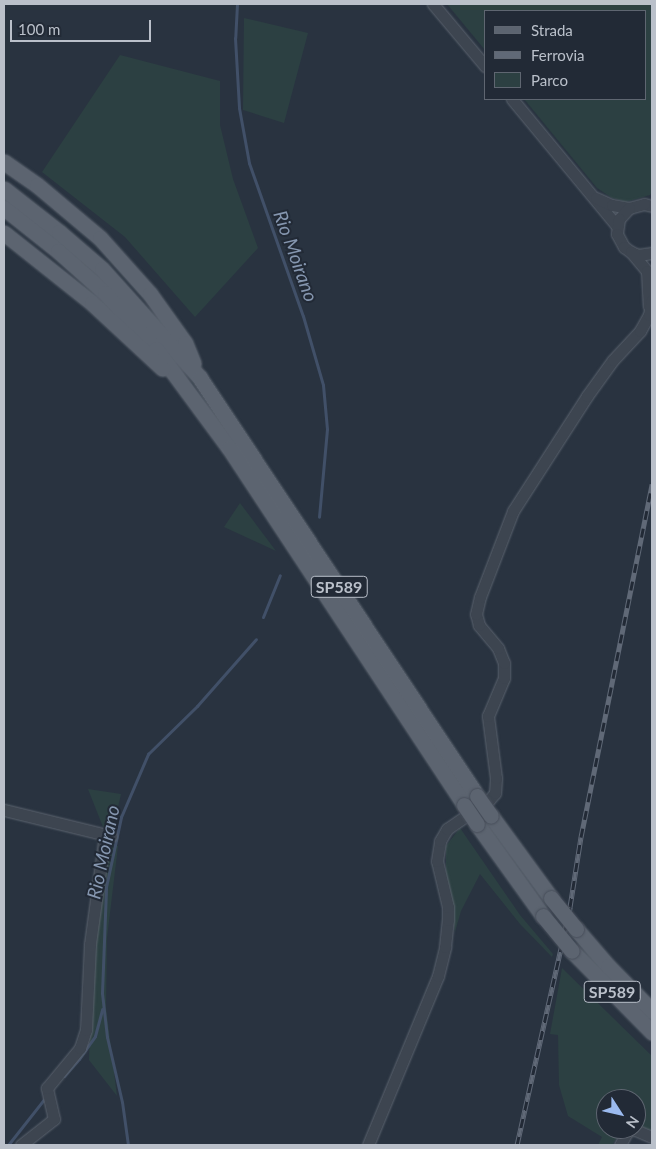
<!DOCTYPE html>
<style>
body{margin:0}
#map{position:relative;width:656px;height:1149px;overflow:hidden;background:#293340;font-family:Lato,sans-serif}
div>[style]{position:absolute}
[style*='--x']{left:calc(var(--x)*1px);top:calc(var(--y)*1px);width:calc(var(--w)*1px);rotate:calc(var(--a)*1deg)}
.green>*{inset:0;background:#2c4042}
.stream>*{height:3px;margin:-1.5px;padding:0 1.5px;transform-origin:1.5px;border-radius:1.5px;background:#415068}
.roads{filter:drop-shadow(0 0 1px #5b636e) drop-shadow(0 0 1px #5b636e)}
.minor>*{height:11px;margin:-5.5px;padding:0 5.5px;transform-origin:5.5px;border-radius:5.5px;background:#3d4550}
.major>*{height:15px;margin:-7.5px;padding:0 7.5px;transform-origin:7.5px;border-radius:7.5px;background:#5c6470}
.rail>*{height:5px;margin-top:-2.5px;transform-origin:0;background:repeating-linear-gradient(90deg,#222a36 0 9px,#606977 0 18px);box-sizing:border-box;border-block:1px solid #606977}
.bridges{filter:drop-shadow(0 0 1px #474e5a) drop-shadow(0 0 1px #474e5a)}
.major-bridge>*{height:15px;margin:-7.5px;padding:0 7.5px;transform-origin:7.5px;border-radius:7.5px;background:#5c6470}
span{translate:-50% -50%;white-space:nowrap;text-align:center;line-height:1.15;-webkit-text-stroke:4px #222a36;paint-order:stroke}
.shield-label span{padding:1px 4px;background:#222a36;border:1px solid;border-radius:4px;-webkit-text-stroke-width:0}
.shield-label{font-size:16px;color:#bac0ca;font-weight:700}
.water-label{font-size:19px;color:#8596af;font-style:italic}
.frame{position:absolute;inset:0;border:5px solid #bac0ca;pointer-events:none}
.legend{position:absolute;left:484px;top:10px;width:162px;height:90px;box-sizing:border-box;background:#222a36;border:1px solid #5f6671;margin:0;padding:6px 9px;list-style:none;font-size:15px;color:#bac0ca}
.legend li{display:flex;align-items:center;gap:10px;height:25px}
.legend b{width:25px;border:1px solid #5f6671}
.north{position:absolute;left:596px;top:1089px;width:50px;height:50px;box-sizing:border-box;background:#222a36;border:1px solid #5f6671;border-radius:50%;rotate:125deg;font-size:14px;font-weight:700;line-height:20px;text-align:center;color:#bac0ca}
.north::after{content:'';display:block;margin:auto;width:18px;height:22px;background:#9bbaef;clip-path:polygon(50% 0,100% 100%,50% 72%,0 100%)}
.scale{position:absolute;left:10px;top:20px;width:141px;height:22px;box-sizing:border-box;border:2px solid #bac0ca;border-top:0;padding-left:6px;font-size:15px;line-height:18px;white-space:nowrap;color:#bac0ca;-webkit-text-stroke:4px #222a36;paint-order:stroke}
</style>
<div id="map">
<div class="green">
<i style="clip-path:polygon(447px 4px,652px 4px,652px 192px,650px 195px,626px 202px,612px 198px,597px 188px,524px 99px,645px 99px,645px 11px,485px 11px,485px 50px)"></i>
<i style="clip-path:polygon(244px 18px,308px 33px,284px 123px,243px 110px)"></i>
<i style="clip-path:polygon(120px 55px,220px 81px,220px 125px,233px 179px,258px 248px,195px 317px,125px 237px,42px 172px)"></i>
<i style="clip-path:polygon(240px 503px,276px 551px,224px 527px)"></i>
<i style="clip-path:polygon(88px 789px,121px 794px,113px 829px,103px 827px)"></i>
<i style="clip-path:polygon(460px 828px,520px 915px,553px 954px,552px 957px,520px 924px,480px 874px,461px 911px,455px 932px,446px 877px,446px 846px)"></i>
<i style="clip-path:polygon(108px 841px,118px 846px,107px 938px,106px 1007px,117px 1096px,89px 1060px,92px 963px)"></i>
<i style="clip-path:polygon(562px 968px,652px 1056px,652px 1131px,636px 1124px,636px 1099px,606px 1099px,606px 1129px,622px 1129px,612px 1145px,598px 1145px,602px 1137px,568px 1116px,559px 1085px,558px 1035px,550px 1034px)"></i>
</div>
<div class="stream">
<i style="--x:237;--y:4;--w:34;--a:93"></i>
<i style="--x:235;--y:38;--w:70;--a:86.7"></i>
<i style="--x:239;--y:108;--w:56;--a:79.7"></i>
<i style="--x:249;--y:163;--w:162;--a:70.6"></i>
<i style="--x:303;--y:316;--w:72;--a:73.8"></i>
<i style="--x:323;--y:385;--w:44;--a:84.8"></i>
<i style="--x:327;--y:429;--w:88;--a:95.2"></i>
<i style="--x:263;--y:617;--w:45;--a:-68"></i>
<i style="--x:64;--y:1076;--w:23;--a:-49"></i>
<i style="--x:79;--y:1059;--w:28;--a:-55"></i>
<i style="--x:95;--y:1036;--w:28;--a:-75"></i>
<i style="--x:8;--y:1145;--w:60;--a:-51.8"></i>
<i style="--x:128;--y:1145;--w:43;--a:-97.9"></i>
<i style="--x:122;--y:1102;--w:67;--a:-103"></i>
<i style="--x:107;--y:1037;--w:44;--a:-96.5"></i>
<i style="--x:102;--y:993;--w:106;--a:-87.8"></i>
<i style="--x:106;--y:887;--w:72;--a:-77.9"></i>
<i style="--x:121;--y:817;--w:69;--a:-66.8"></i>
<i style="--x:148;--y:754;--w:69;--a:-44.4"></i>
<i style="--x:197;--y:706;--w:89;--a:-48.6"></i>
</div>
<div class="roads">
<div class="minor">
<i style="--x:433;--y:4;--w:81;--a:50"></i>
<i style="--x:512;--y:99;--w:165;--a:50.4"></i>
<i style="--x:596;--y:198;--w:17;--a:24"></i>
<i style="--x:612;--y:205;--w:17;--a:10"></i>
<i style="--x:652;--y:206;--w:8;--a:-166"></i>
<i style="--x:644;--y:204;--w:16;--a:165"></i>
<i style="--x:629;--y:208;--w:15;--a:132"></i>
<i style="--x:619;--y:219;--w:15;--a:98"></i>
<i style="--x:617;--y:234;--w:15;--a:62"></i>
<i style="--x:624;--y:247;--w:9;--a:36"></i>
<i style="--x:631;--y:252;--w:8;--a:23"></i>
<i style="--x:638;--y:255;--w:14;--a:-8"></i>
<i style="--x:631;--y:252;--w:25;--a:50"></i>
<i style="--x:647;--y:271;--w:35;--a:87"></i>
<i style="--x:4;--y:810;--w:110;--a:13.7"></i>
<i style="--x:633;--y:1129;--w:21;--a:23"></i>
<i style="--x:21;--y:1145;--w:42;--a:-38.2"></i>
<i style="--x:54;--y:1119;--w:32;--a:-103"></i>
<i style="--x:47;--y:1088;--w:52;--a:-50.5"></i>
<i style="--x:80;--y:1048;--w:19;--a:-72"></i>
<i style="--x:86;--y:1030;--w:86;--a:-87.3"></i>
<i style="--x:90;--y:944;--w:111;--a:-82.2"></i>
<i style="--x:368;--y:1145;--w:183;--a:-67.5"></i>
<i style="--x:438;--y:976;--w:30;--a:-76"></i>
<i style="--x:445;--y:947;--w:27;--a:-84"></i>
<i style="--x:448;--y:920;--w:13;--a:-90"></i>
<i style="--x:448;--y:907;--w:47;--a:-103.4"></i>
<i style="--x:437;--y:861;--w:20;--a:-81"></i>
<i style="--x:440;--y:841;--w:14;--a:-60"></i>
<i style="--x:447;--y:829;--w:51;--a:-34.6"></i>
<i style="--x:489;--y:800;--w:9;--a:-49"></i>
<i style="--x:495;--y:793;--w:15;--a:-86"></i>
<i style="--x:496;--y:778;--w:63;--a:-97.4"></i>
<i style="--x:488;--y:716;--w:41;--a:-67.2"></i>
<i style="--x:504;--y:678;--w:15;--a:-90"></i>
<i style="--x:504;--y:663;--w:16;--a:-112"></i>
<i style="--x:498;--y:648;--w:30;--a:-130"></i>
<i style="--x:479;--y:625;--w:11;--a:-105"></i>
<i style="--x:476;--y:614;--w:17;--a:-77"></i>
<i style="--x:480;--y:597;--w:92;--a:-69"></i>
<i style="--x:513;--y:511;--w:137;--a:-57.2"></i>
<i style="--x:587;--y:396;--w:44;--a:-54.2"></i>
<i style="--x:613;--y:360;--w:40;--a:-47"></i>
<i style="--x:640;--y:331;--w:18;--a:-61"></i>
<i style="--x:649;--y:315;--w:15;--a:-79"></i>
<i style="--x:620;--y:1145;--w:15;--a:-62"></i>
<i style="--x:627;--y:1132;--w:6;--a:-31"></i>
</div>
<div class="major">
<i style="--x:4;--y:162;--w:40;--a:34.9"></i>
<i style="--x:37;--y:185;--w:82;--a:40.1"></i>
<i style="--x:100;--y:238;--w:75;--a:48.2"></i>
<i style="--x:150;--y:294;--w:60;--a:54.5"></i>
<i style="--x:185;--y:343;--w:22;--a:68"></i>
<i style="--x:4;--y:189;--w:70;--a:38"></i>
<i style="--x:59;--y:232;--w:57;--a:40.7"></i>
<i style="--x:102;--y:269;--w:147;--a:48"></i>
<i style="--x:200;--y:378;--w:501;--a:56.47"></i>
<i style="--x:4;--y:208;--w:69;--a:38.5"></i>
<i style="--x:58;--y:251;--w:63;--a:41.8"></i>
<i style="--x:105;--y:293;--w:76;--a:47.7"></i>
<i style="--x:156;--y:349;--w:123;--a:53.6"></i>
<i style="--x:229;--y:448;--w:427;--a:56.6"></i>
<i style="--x:4;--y:233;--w:112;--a:38.5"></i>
<i style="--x:92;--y:303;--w:96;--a:42.9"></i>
<i style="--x:491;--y:816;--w:102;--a:53.8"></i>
<i style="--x:477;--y:824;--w:113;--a:54.3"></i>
<i style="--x:576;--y:929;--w:49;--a:49.1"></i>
<i style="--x:608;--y:966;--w:63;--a:45.6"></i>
<i style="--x:572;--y:951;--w:114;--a:45.4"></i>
</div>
</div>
<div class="rail">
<i style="--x:517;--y:1145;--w:244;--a:-77.4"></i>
<i style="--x:570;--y:907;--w:71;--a:-81.1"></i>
<i style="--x:581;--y:837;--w:360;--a:-78.6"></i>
</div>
<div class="bridges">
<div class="major-bridge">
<i style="--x:477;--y:796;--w:24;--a:55"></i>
<i style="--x:464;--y:805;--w:23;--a:56"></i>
<i style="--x:551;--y:898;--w:40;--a:51"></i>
<i style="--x:543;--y:916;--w:45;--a:50.4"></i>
</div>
</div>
<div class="shield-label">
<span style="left:339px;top:587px">SP589</span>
<span style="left:612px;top:992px">SP589</span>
</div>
<div class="water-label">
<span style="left:296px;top:256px;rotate:70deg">Rio Moirano</span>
<span style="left:103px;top:852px;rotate:-78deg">Rio Moirano</span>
</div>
<div class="frame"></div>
<ul class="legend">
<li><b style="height:6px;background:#5c6470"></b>Strada</li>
<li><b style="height:6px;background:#606977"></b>Ferrovia</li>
<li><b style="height:14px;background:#2c4042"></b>Parco</li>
</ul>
<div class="north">N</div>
<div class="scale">100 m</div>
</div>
